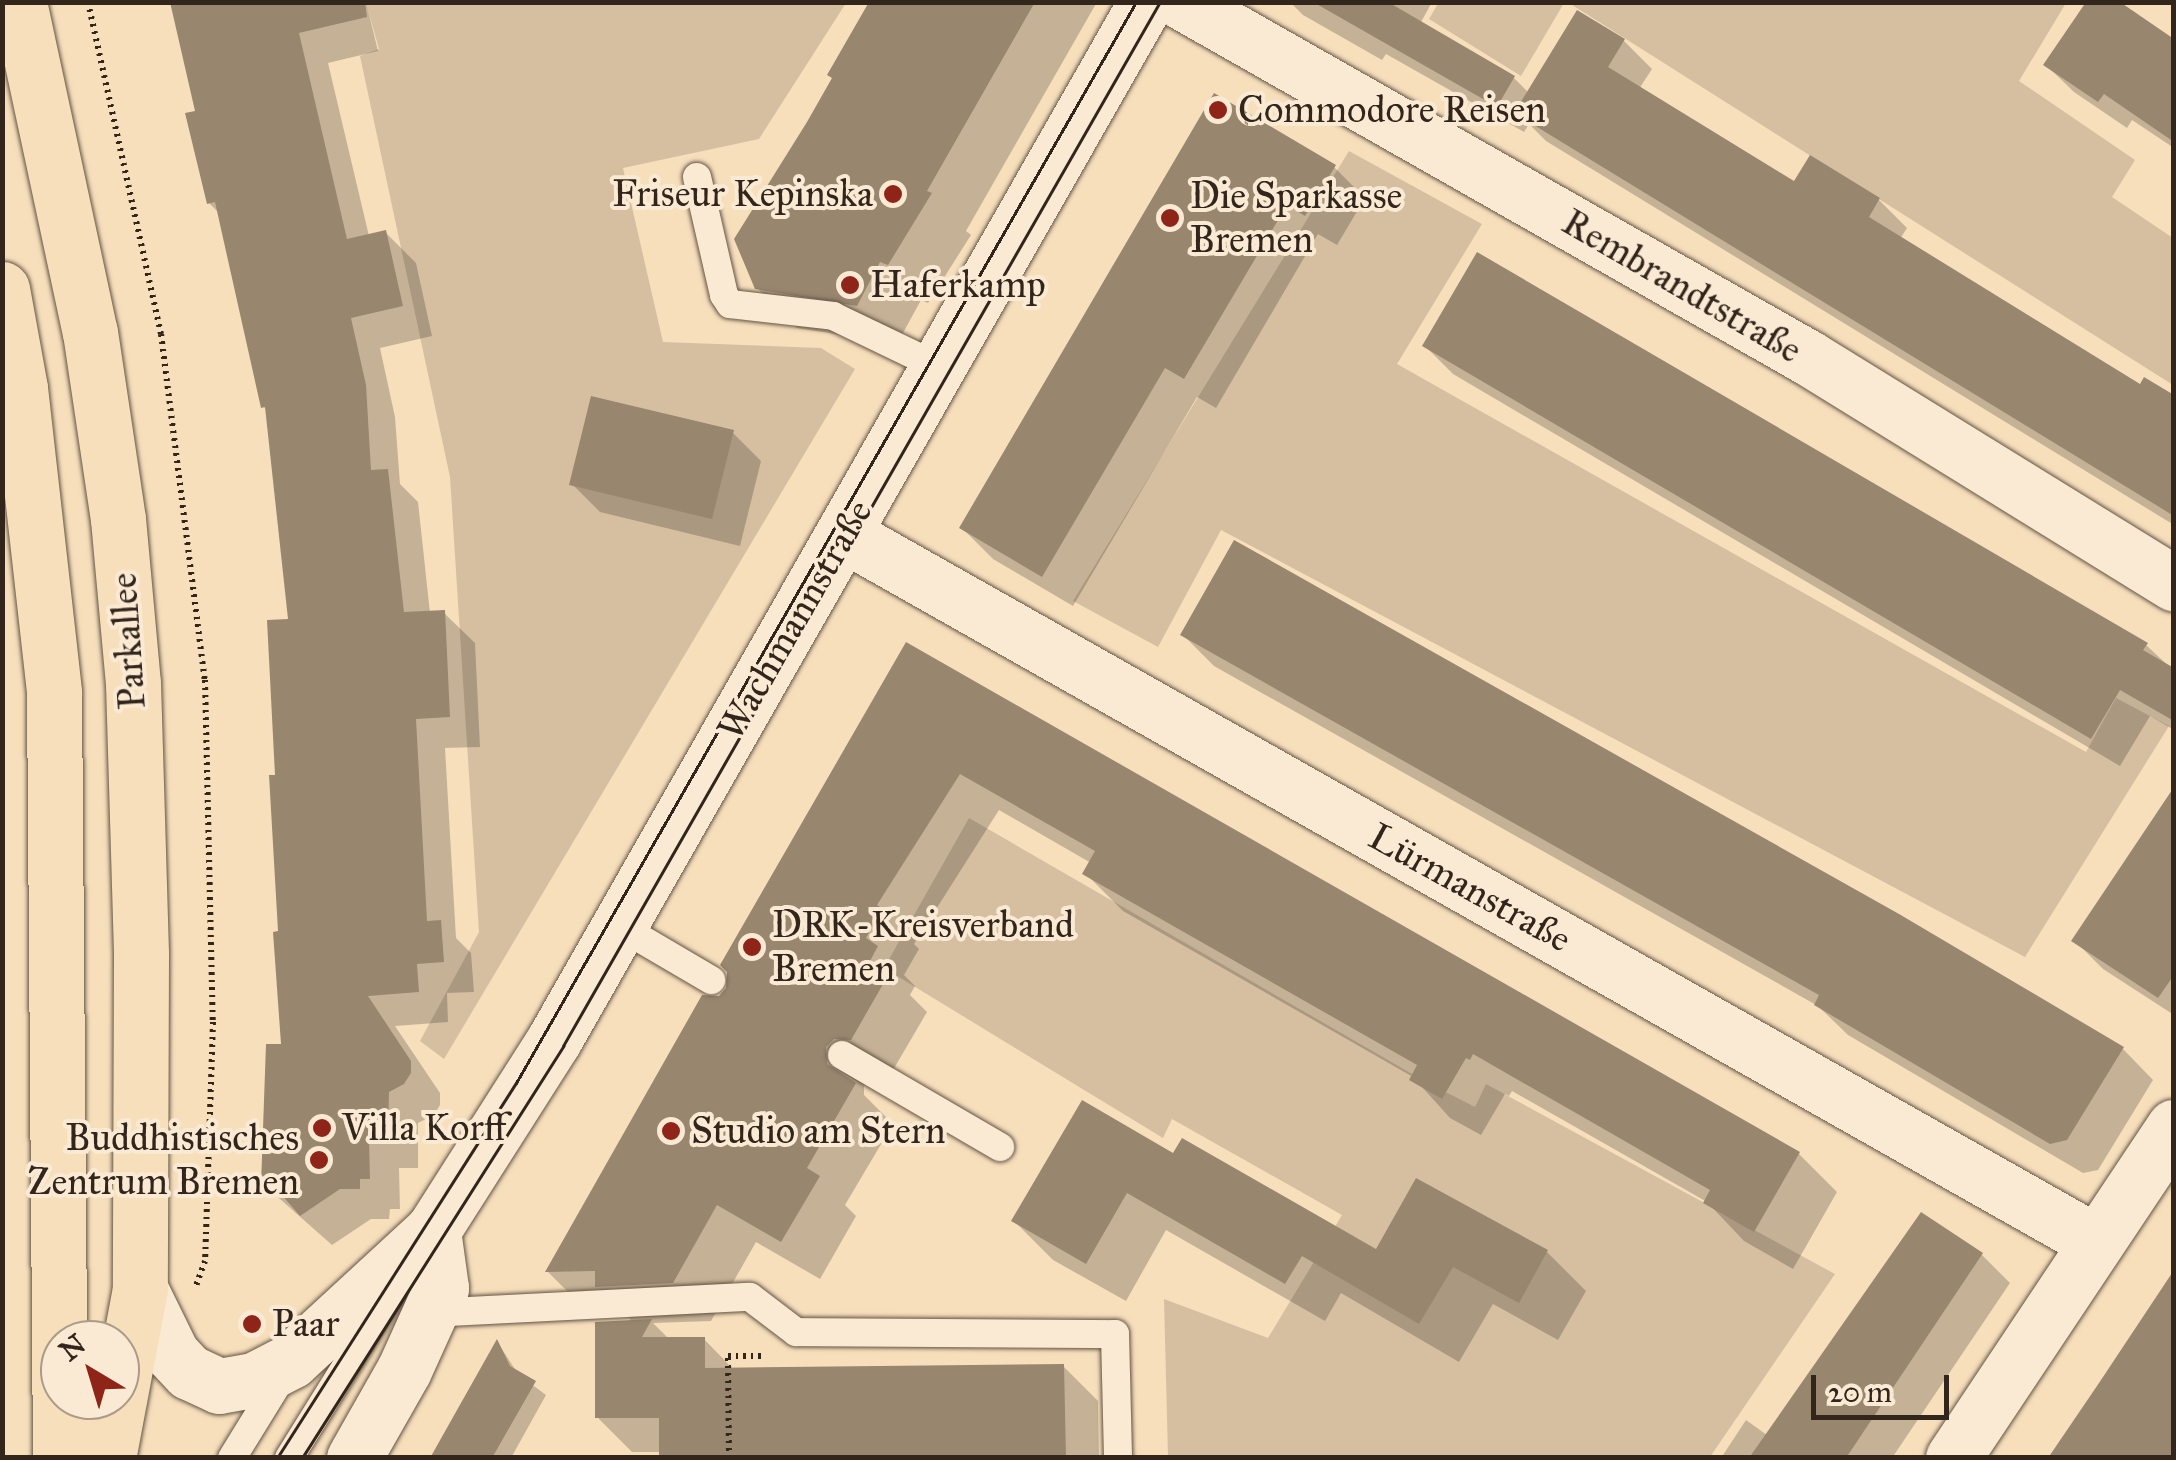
<!DOCTYPE html>
<meta charset="utf-8">
<style>
body{margin:0}
#map{position:relative;width:2176px;height:1460px;overflow:hidden;background:#f7dfbc;font-family:"IM FELL Great Primer",serif}
div>[style]{position:absolute}
[style*='--x']{left:calc(var(--x)*1px);top:calc(var(--y)*1px);width:calc(var(--w)*1px);rotate:calc(var(--a)*1deg)}
.green>*{inset:0;background:#d6bfa1}
.shadow>*{inset:0;background:#0003}
.building>*{inset:0;background:#98866f}
.path>*{height:6px;margin-top:-3px;transform-origin:0;background:repeating-linear-gradient(90deg,#32251c 0 2.5px,transparent 0 7.5px)}
.roads{filter:drop-shadow(0 0 2px #635444) drop-shadow(0 0 2px #635444)}
.lane>*{height:28px;margin:-14px;padding:0 14px;transform-origin:14px;border-radius:14px;background:#faead3}
.street>*{height:55px;margin:-27.5px;padding:0 27.5px;transform-origin:27.5px;border-radius:27.5px;background:#faead3}
.primary>*{height:55px;margin:-27.5px;padding:0 27.5px;transform-origin:27.5px;border-radius:27.5px;background:#f7dfbc}
.tram>*{height:2.5px;margin:-1.25px;padding:0 1.25px;transform-origin:1.25px;border-radius:1.25px;background:#32251c}
.dots>*{width:28px;height:28px;translate:-50% -50%;box-sizing:border-box;border:5px solid #faead3;border-radius:50%}
span{translate:-50% -50%;white-space:nowrap;text-align:center;line-height:1.15;-webkit-text-stroke:8px #faead3;paint-order:stroke}
.poi-label{font-size:38px;color:#32251c}
.left{translate:0 -50%;text-align:left}
.right{translate:-100% -50%;text-align:right}
.street-label{font-size:38px;color:#32251c}
.frame{position:absolute;inset:0;border:5px solid #32251c;pointer-events:none}
.north{position:absolute;left:40px;top:1320px;width:100px;height:100px;box-sizing:border-box;background:#faead3;border:2px solid #aa9b8a;border-radius:50%;rotate:322deg;font-size:28px;font-weight:700;line-height:40px;text-align:center;color:#32251c}
.north::after{content:'';display:block;margin:auto;width:35px;height:45px;background:#8f2418;clip-path:polygon(50% 0,100% 100%,50% 72%,0 100%)}
.scale{position:absolute;left:1811px;top:1375px;width:138px;height:45px;box-sizing:border-box;border:5px solid #32251c;border-top:0;padding-left:12px;font-size:30px;line-height:35px;white-space:nowrap;color:#32251c;-webkit-text-stroke:8px #faead3;paint-order:stroke}
</style>
<div id="map">
<div class="green">
<i style="clip-path:polygon(1439px 2px,1564px 2px,1564px 3px,1521px 76px,1429px 19px)"></i>
<i style="clip-path:polygon(366px 3px,846px 3px,759px 139px,623px 168px,663px 342px,821px 348px,855px 369px,444px 1059px,420px 1041px,479px 932px,450px 477px,360px 56px,379px 49px)"></i>
<i style="clip-path:polygon(1569px 3px,2066px 3px,2019px 81px,2135px 160px,2112px 197px,2173px 238px,2173px 385px)"></i>
<i style="clip-path:polygon(1349px 151px,1482px 224px,1397px 364px,2086px 752px,2116px 698px,2169px 726px,2025px 957px,1221px 530px,1158px 647px,1073px 601px)"></i>
<i style="clip-path:polygon(969px 818px,1426px 1082px,1475px 1107px,1486px 1084px,1835px 1274px,1710px 1457px,1168px 1457px,1164px 1299px,1268px 1338px,1342px 1215px,1172px 1119px,1163px 1138px,884px 968px)"></i>
</div>
<div class="shadow">
<i style="clip-path:polygon(172px 2px,366px 2px,378px 51px,328px 63px,369px 236px,386px 233px,416px 263px,432px 336px,380px 348px,395px 417px,400px 484px,418px 502px,430px 613px,444px 613px,475px 643px,480px 747px,445px 748px,456px 938px,471px 953px,474px 992px,447px 993px,448px 1022px,395px 1026px,440px 1093px,440px 1105px,434px 1115px,418px 1123px,418px 1168px,399px 1168px,400px 1209px,390px 1209px,389px 1219px,371px 1219px,332px 1245px,263px 1184px,283px 1047px,278px 777px,291px 621px,268px 411px,263px 406px,220px 214px,209px 203px,198px 113px)"></i>
<i style="clip-path:polygon(918px 2px,1097px 2px,966px 231px,971px 235px,928px 303px,921px 300px,897px 344px,797px 328px,757px 288px)"></i>
<i style="clip-path:polygon(1290px 2px,1432px 2px,1420px 24px,1514px 78px,1529px 93px,1624px 41px,1652px 69px,1639px 89px,1795px 185px,1879px 200px,1907px 228px,1900px 239px,2141px 387px,2174px 398px,2174px 525px,1546px 141px,1529px 124px,1524px 132px,1386px 54px,1382px 60px,1303px 15px)"></i>
<i style="clip-path:polygon(2174px 42px,2174px 148px,2132px 120px,2127px 128px,2074px 92px,2046px 65px)"></i>
<i style="clip-path:polygon(1214px 96px,1334px 167px,1365px 198px,1337px 245px,1318px 234px,1216px 408px,1197px 397px,1073px 606px,993px 559px,962px 528px)"></i>
<i style="clip-path:polygon(1425px 346px,2146px 645px,2174px 671px,2174px 730px,2150px 716px,2120px 766px,1453px 374px)"></i>
<i style="clip-path:polygon(733px 433px,761px 461px,740px 546px,600px 512px,572px 484px)"></i>
<i style="clip-path:polygon(1183px 635px,1898px 917px,2123px 1049px,2153px 1080px,2098px 1170px,2083px 1173px,1848px 1035px,1818px 1006px,1214px 666px)"></i>
<i style="clip-path:polygon(907px 645px,1799px 1154px,1837px 1192px,1793px 1269px,1744px 1241px,1707px 1202px,1512px 1091px,1509px 1096px,1505px 1094px,1481px 1135px,1450px 1118px,1413px 1077px,1123px 911px,1085px 873px,1091px 863px,999px 810px,914px 944px,919px 949px,904px 975px,915px 986px,910px 995px,927px 1012px,889px 1077px,873px 1077px,864px 1086px,864px 1095px,893px 1124px,845px 1205px,856px 1216px,820px 1279px,756px 1242px,711px 1321px,653px 1323px,669px 1339px,704px 1339px,734px 1370px,1063px 1366px,1098px 1401px,1099px 1458px,661px 1458px,661px 1452px,632px 1452px,597px 1417px,634px 1323px,620px 1309px,585px 1309px,548px 1272px,729px 989px)"></i>
<i style="clip-path:polygon(2174px 793px,2174px 1015px,2103px 969px,2074px 940px)"></i>
<i style="clip-path:polygon(1174px 1156px,1377px 1253px,1547px 1252px,1586px 1291px,1558px 1340px,1493px 1304px,1459px 1362px,1341px 1293px,1325px 1321px,1166px 1230px,1126px 1301px,1053px 1260px,1014px 1221px)"></i>
<i style="clip-path:polygon(1922px 1215px,1982px 1255px,2010px 1283px,1892px 1458px,1721px 1458px,1746px 1420px,1767px 1435px)"></i>
<i style="clip-path:polygon(498px 1343px,518px 1374px,546px 1395px,511px 1458px,433px 1458px)"></i>
</div>
<div class="building">
<i style="clip-path:polygon(170px 2px,365px 2px,367px 17px,299px 33px,347px 239px,386px 230px,403px 306px,351px 318px,366px 385px,371px 470px,388px 469px,404px 612px,445px 610px,450px 717px,416px 719px,427px 921px,441px 920px,444px 962px,417px 964px,419px 992px,368px 996px,411px 1061px,411px 1073px,404px 1084px,389px 1092px,388px 1138px,369px 1138px,370px 1179px,360px 1179px,360px 1189px,340px 1189px,300px 1216px,274px 1186px,261px 1185px,266px 1044px,281px 1044px,273px 932px,278px 931px,269px 775px,275px 775px,267px 620px,288px 619px,265px 407px,261px 408px,215px 202px,207px 204px,185px 113px,195px 111px)"></i>
<i style="clip-path:polygon(869px 2px,1035px 2px,927px 191px,932px 193px,888px 265px,880px 262px,857px 306px,755px 289px,734px 239px,807px 122px,832px 78px,827px 75px)"></i>
<i style="clip-path:polygon(1313px 2px,1388px 2px,1515px 76px,1497px 107px)"></i>
<i style="clip-path:polygon(2086px 2px,2120px 2px,2174px 39px,2174px 142px,2104px 94px,2098px 102px,2043px 65px)"></i>
<i style="clip-path:polygon(1577px 10px,1625px 39px,1608px 67px,1794px 181px,1810px 155px,1880px 198px,1869px 217px,2140px 384px,2144px 377px,2174px 395px,2174px 516px,1514px 113px)"></i>
<i style="clip-path:polygon(1214px 93px,1336px 165px,1305px 216px,1287px 205px,1184px 379px,1165px 368px,1042px 577px,959px 528px)"></i>
<i style="clip-path:polygon(1477px 252px,2148px 643px,2143px 650px,2174px 668px,2174px 721px,2120px 690px,2091px 739px,1422px 346px)"></i>
<i style="clip-path:polygon(591px 396px,734px 430px,712px 519px,569px 485px)"></i>
<i style="clip-path:polygon(1234px 540px,1899px 914px,2124px 1047px,2067px 1140px,2050px 1144px,1814px 1005px,1819px 995px,1180px 635px)"></i>
<i style="clip-path:polygon(906px 642px,1800px 1152px,1754px 1232px,1703px 1203px,1710px 1190px,1473px 1054px,1470px 1060px,1466px 1058px,1442px 1099px,1409px 1080px,1417px 1065px,1082px 874px,1095px 851px,960px 774px,877px 905px,883px 909px,866px 938px,878px 946px,870px 961px,890px 972px,851px 1040px,834px 1039px,826px 1047px,827px 1064px,856px 1083px,807px 1168px,820px 1176px,781px 1242px,717px 1205px,673px 1283px,595px 1287px,595px 1271px,545px 1272px,702px 995px,719px 996px,726px 988px,727px 972px,720px 965px)"></i>
<i style="clip-path:polygon(2174px 787px,2174px 975px,2158px 998px,2071px 941px)"></i>
<i style="clip-path:polygon(1082px 1100px,1173px 1153px,1182px 1138px,1376px 1249px,1416px 1178px,1548px 1250px,1519px 1303px,1453px 1267px,1419px 1324px,1302px 1256px,1285px 1284px,1127px 1193px,1086px 1264px,1011px 1221px)"></i>
<i style="clip-path:polygon(1921px 1212px,1983px 1253px,1846px 1458px,1749px 1458px)"></i>
<i style="clip-path:polygon(2174px 1270px,2174px 1458px,2048px 1458px,2099px 1383px)"></i>
<i style="clip-path:polygon(652px 1319px,642px 1337px,705px 1337px,705px 1368px,1064px 1364px,1066px 1458px,659px 1458px,659px 1418px,595px 1418px,595px 1322px)"></i>
<i style="clip-path:polygon(497px 1339px,510px 1366px,536px 1381px,492px 1458px,430px 1458px)"></i>
</div>
<div class="path">
<i style="--x:88;--y:2;--w:340;--a:77.6"></i>
<i style="--x:161;--y:334;--w:349;--a:82.8"></i>
<i style="--x:205;--y:680;--w:342;--a:88.7"></i>
<i style="--x:213;--y:1022;--w:239;--a:91.9"></i>
<i style="--x:205;--y:1261;--w:27;--a:110"></i>
<i style="--x:729;--y:1458;--w:102;--a:-90.6"></i>
<i style="--x:728;--y:1356;--w:38;--a:0"></i>
</div>
<div class="roads">
<div class="lane">
<i style="--x:697;--y:177;--w:121;--a:77.1"></i>
<i style="--x:724;--y:295;--w:11;--a:56"></i>
<i style="--x:730;--y:304;--w:104;--a:6.6"></i>
<i style="--x:833;--y:316;--w:118;--a:25.7"></i>
<i style="--x:619;--y:926;--w:107;--a:30.4"></i>
<i style="--x:842;--y:1055;--w:183;--a:30.2"></i>
<i style="--x:429;--y:1313;--w:321;--a:-2.9"></i>
<i style="--x:750;--y:1297;--w:58;--a:37.3"></i>
<i style="--x:796;--y:1332;--w:319;--a:0.4"></i>
<i style="--x:1115;--y:1334;--w:124;--a:88.6"></i>
<i style="--x:232;--y:1458;--w:97;--a:-58.4"></i>
<i style="--x:289;--y:1458;--w:193;--a:-58.1"></i>
</div>
<div class="street">
<i style="--x:1182;--y:2;--w:721;--a:29.59"></i>
<i style="--x:1809;--y:358;--w:429;--a:31.7"></i>
<i style="--x:845;--y:535;--w:1437;--a:29.47"></i>
<i style="--x:140;--y:1289;--w:72;--a:63.8"></i>
<i style="--x:172;--y:1354;--w:25;--a:47"></i>
<i style="--x:189;--y:1372;--w:33;--a:25"></i>
<i style="--x:219;--y:1386;--w:36;--a:-10"></i>
<i style="--x:254;--y:1380;--w:42;--a:-27.2"></i>
<i style="--x:291;--y:1361;--w:193;--a:-42.7"></i>
<i style="--x:433;--y:1230;--w:225;--a:-57.5"></i>
<i style="--x:554;--y:1040;--w:1195;--a:-60.3"></i>
<i style="--x:354;--y:1458;--w:101;--a:-60.4"></i>
<i style="--x:404;--y:1370;--w:90;--a:-65.7"></i>
<i style="--x:441;--y:1288;--w:59;--a:-97.9"></i>
<i style="--x:1953;--y:1458;--w:398;--a:-56.3"></i>
</div>
<div class="primary">
<i style="--x:19;--y:2;--w:338;--a:77.9"></i>
<i style="--x:90;--y:332;--w:189;--a:81.5"></i>
<i style="--x:118;--y:519;--w:165;--a:84.8"></i>
<i style="--x:133;--y:683;--w:272;--a:88.3"></i>
<i style="--x:141;--y:955;--w:334;--a:90.2"></i>
<i style="--x:140;--y:1289;--w:172;--a:100.7"></i>
<i style="--x:2;--y:289;--w:101;--a:79.7"></i>
<i style="--x:20;--y:388;--w:307;--a:83.6"></i>
<i style="--x:54;--y:693;--w:765;--a:89.55"></i>
</div>
</div>
<div class="tram">
<i style="--x:277;--y:1458;--w:445;--a:-57.5"></i>
<i style="--x:516;--y:1083;--w:1246;--a:-60.16"></i>
<i style="--x:302;--y:1458;--w:488;--a:-57.6"></i>
<i style="--x:563;--y:1046;--w:1203;--a:-60.24"></i>
</div>
<div class="dots">
<i style="left:1218px;top:110px;background:#8f2418"></i>
<i style="left:893px;top:194px;background:#8f2418"></i>
<i style="left:1170px;top:218px;background:#8f2418"></i>
<i style="left:850px;top:285px;background:#8f2418"></i>
<i style="left:752px;top:947px;background:#8f2418"></i>
<i style="left:322px;top:1128px;background:#8f2418"></i>
<i style="left:671px;top:1131px;background:#8f2418"></i>
<i style="left:319px;top:1160px;background:#8f2418"></i>
<i style="left:252px;top:1324px;background:#8f2418"></i>
</div>
<div class="poi-label">
<span class="left" style="left:1238px;top:110px">Commodore Reisen</span>
<span class="right" style="left:873px;top:194px">Friseur Kepinska</span>
<span class="left" style="left:1190px;top:218px">Die Sparkasse<br>Bremen</span>
<span class="left" style="left:870px;top:285px">Haferkamp</span>
<span class="left" style="left:772px;top:947px">DRK-Kreisverband<br>Bremen</span>
<span class="left" style="left:342px;top:1128px">Villa Korff</span>
<span class="left" style="left:691px;top:1131px">Studio am Stern</span>
<span class="right" style="left:299px;top:1160px">Buddhistisches<br>Zentrum Bremen</span>
<span class="left" style="left:272px;top:1324px">Paar</span>
</div>
<div class="street-label">
<span style="left:1682px;top:286px;rotate:30deg">Rembrandtstraße</span>
<span style="left:795px;top:620px;rotate:-60deg">Wachmannstraße</span>
<span style="left:128px;top:641px;rotate:-94deg">Parkallee</span>
<span style="left:1470px;top:888px;rotate:29deg">Lürmanstraße</span>
</div>
<div class="frame"></div>
<div class="north">N</div>
<div class="scale">20 m</div>
</div>
